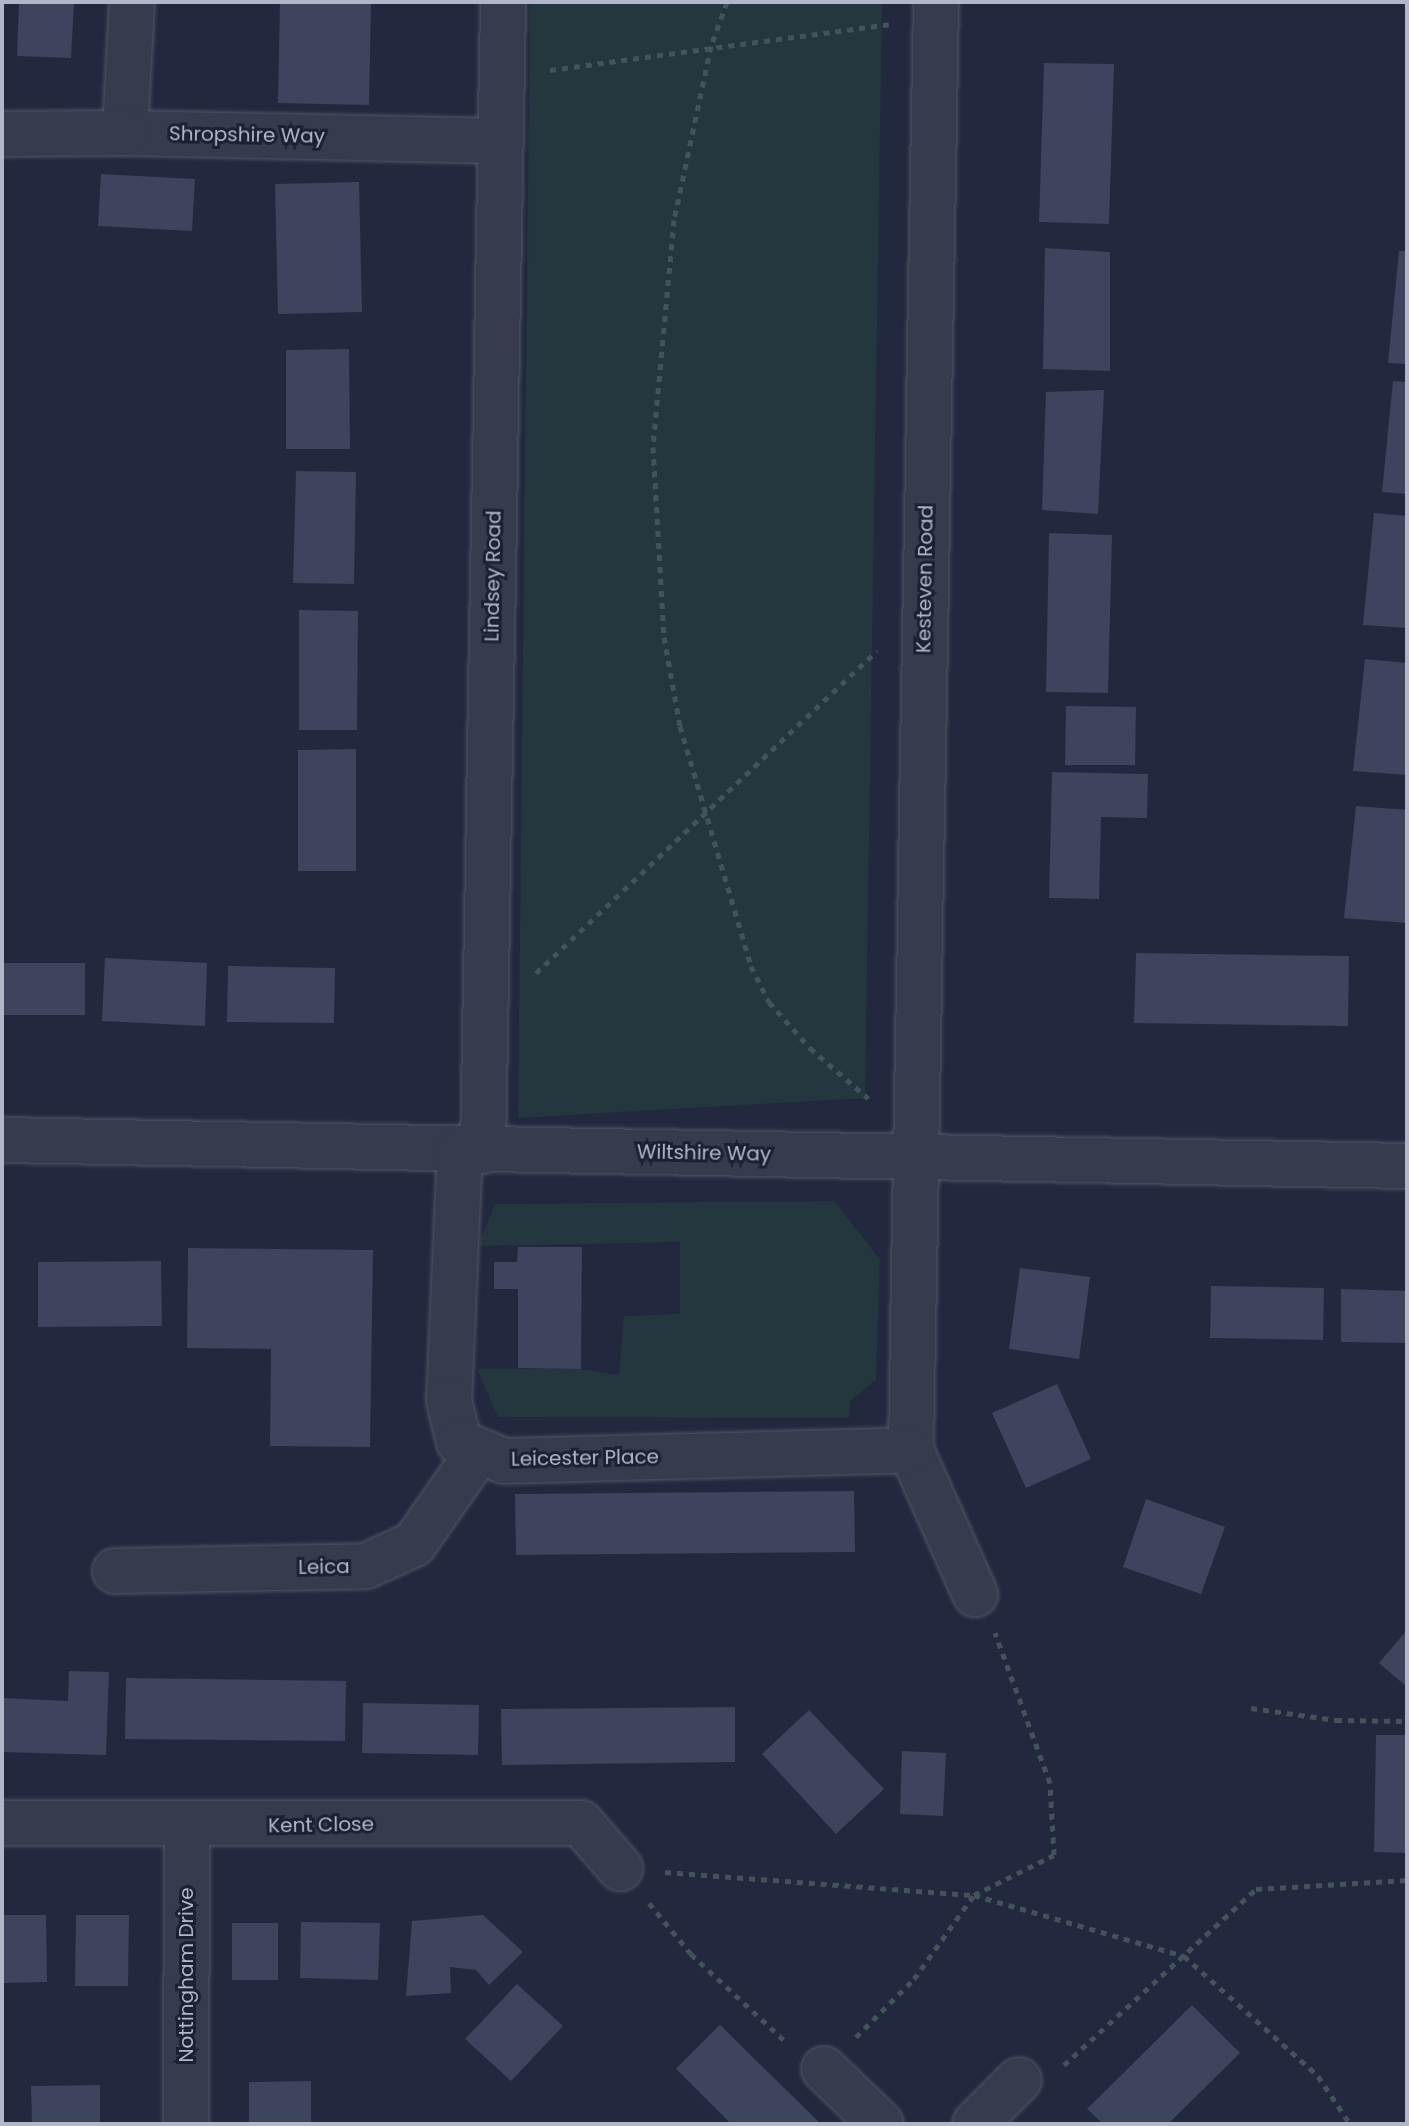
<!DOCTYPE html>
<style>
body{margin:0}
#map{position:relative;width:1409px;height:2126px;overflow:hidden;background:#22283d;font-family:Poppins,sans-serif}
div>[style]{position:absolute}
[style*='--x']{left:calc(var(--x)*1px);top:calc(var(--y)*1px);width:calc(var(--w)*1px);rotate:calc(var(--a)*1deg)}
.green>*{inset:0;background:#24363e}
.building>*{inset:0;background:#3d445e}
.path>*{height:5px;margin-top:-2.5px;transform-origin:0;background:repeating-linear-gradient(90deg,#42535b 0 6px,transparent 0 12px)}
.roads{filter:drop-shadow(0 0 2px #515668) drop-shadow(0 0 2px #515668)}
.minor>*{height:44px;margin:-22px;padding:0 22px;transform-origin:22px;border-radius:22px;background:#363b4d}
span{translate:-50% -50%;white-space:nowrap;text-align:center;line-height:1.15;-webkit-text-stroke:6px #1b2032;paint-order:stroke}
.street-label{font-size:20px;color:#b1b6c9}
.frame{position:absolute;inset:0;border:4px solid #b1b6c9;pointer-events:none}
</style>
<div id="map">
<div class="green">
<i style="clip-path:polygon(530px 2px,882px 2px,865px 1098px,518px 1118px)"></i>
<i style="clip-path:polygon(834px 1201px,880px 1259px,876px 1380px,850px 1401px,849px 1418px,498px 1417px,477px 1369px,581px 1369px,619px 1375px,624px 1316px,680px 1314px,680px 1242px,478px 1246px,495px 1204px)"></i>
</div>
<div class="building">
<i style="clip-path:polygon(19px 2px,74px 2px,71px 58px,17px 56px)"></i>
<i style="clip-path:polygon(280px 2px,371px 2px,369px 105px,278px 103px)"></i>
<i style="clip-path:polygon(1044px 63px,1114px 64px,1109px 224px,1039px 222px)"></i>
<i style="clip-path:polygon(101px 174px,195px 179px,192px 231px,98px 226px)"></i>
<i style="clip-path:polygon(359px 182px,362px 312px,278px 314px,275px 184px)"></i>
<i style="clip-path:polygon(1045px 248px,1110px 252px,1110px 371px,1043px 369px)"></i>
<i style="clip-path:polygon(1399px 251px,1407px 251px,1407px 364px,1388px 363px)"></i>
<i style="clip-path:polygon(349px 349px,350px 449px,286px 449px,286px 350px)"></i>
<i style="clip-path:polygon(1393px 381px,1407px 382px,1407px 494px,1382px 492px)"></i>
<i style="clip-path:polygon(1104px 390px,1098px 514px,1042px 510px,1046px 392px)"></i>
<i style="clip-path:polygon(296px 471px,356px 472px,354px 584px,293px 583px)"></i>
<i style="clip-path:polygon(1374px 513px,1407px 516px,1407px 628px,1363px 625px)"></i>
<i style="clip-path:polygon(1049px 533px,1112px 535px,1108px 693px,1046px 692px)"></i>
<i style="clip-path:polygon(299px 610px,358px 611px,357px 730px,299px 730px)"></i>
<i style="clip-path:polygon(1365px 659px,1407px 663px,1407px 775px,1353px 771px)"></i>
<i style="clip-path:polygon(1066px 706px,1136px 707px,1135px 765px,1065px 765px)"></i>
<i style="clip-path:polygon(356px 749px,356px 871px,298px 871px,298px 750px)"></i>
<i style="clip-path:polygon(1052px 772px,1148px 774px,1147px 818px,1101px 817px,1099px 899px,1049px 898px)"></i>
<i style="clip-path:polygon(1356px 806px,1407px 810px,1407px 923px,1344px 918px)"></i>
<i style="clip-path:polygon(1136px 953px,1349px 956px,1348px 1026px,1134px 1023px)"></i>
<i style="clip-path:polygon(105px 958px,207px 963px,205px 1026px,102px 1021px)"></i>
<i style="clip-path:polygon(2px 963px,85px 963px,85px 1015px,2px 1015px)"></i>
<i style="clip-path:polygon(228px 966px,335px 968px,334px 1023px,227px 1022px)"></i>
<i style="clip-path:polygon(518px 1247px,582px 1247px,581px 1369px,518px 1368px,518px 1289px,494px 1289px,494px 1262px,517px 1262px)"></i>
<i style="clip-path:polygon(188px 1248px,373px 1250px,370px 1447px,270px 1446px,271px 1349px,187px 1348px)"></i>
<i style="clip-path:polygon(161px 1261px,162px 1326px,38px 1327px,38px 1262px)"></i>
<i style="clip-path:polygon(1020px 1268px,1090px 1277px,1079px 1359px,1009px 1349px)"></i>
<i style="clip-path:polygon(1211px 1286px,1324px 1288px,1323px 1340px,1210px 1338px)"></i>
<i style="clip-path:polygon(1341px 1289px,1407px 1291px,1407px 1343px,1341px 1342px)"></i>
<i style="clip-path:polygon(1057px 1384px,1091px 1459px,1026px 1488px,992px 1413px)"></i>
<i style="clip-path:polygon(854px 1491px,855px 1552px,516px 1555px,515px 1494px)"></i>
<i style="clip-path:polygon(1146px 1499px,1225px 1527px,1201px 1594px,1123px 1567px)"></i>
<i style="clip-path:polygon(1407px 1630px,1407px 1687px,1379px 1663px)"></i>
<i style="clip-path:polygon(69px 1671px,109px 1672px,106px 1755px,2px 1752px,2px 1698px,68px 1701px)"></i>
<i style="clip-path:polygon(126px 1678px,346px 1681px,345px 1741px,125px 1739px)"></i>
<i style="clip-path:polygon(363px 1703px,479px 1705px,478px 1755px,362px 1753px)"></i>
<i style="clip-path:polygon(735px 1707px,735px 1762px,502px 1765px,501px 1709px)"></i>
<i style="clip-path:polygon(809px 1710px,884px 1789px,836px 1834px,762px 1754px)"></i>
<i style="clip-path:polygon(1376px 1735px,1407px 1735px,1407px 1853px,1374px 1852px)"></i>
<i style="clip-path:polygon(902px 1751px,946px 1753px,943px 1816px,900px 1814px)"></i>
<i style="clip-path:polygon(2px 1915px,46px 1915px,47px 1982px,2px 1983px)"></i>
<i style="clip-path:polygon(76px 1915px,129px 1915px,128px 1986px,75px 1986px)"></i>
<i style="clip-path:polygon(483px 1915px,523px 1952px,489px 1985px,476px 1970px,450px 1967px,451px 1993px,406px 1996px,412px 1921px)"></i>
<i style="clip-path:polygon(301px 1922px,380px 1923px,378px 1980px,300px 1978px)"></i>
<i style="clip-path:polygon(232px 1923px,278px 1923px,278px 1980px,232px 1980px)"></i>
<i style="clip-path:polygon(517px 1984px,563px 2026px,511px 2081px,465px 2039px)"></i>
<i style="clip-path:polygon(1192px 2005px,1240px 2053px,1168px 2124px,1103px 2124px,1087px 2109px)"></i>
<i style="clip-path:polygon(720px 2025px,821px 2124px,731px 2124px,676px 2069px)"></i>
<i style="clip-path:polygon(311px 2081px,311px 2124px,249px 2124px,249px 2082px)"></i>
<i style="clip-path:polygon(100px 2085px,100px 2124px,32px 2124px,31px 2086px)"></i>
</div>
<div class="path">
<i style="--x:727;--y:2;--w:47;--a:110"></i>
<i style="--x:711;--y:46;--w:178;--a:102"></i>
<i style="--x:674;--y:220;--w:228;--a:95.3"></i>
<i style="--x:653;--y:447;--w:190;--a:86.7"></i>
<i style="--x:664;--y:637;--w:90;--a:79.8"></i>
<i style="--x:680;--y:726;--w:250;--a:73.5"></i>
<i style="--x:751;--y:966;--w:40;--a:63.4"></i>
<i style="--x:769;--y:1002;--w:62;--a:48.3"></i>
<i style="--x:810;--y:1048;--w:77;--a:40.8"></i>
<i style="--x:550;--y:70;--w:342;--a:-7.7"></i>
<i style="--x:536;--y:973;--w:469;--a:-43.4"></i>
<i style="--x:1251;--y:1708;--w:86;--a:8"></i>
<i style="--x:1336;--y:1720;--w:71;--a:0.8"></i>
<i style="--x:665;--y:1872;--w:310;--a:4.3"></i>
<i style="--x:974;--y:1895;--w:219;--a:16.2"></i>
<i style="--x:1184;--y:1956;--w:180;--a:41.8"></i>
<i style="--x:1318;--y:2076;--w:58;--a:56.3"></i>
<i style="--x:649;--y:1903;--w:66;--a:50.5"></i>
<i style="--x:691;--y:1954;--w:131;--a:42.8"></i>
<i style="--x:856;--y:2037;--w:82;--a:-45"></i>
<i style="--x:914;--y:1979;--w:103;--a:-54.5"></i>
<i style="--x:974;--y:1895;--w:89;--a:-26.6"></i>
<i style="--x:1054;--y:1855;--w:72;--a:-93.2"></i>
<i style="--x:1050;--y:1783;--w:160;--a:-110.1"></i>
<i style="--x:1064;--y:2065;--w:260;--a:-42.5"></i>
<i style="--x:1256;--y:1889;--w:151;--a:-3.4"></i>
</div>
<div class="roads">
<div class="minor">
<i style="--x:132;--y:2;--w:131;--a:93.1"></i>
<i style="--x:125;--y:133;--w:376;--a:1.2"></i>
<i style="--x:936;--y:2;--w:1448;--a:90.99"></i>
<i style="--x:911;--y:1450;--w:158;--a:66"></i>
<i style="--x:2;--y:134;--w:123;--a:-0.5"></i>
<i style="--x:2;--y:1140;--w:1405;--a:1.06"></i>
<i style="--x:460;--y:1149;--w:252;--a:92.5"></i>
<i style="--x:449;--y:1401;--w:42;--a:76.3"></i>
<i style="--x:459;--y:1442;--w:49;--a:22.9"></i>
<i style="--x:504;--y:1461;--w:407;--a:-1.5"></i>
<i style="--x:483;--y:1151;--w:1149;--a:-89"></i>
<i style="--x:115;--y:1571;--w:251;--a:-1.1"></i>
<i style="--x:366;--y:1566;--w:53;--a:-24.6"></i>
<i style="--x:414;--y:1544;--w:113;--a:-55"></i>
<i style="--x:2;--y:1823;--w:579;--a:0"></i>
<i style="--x:581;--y:1823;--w:60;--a:49.1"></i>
<i style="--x:824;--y:2069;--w:79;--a:44"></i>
<i style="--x:186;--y:2124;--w:297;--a:-89.8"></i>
<i style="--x:975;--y:2124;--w:62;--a:-45"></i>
</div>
</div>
<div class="street-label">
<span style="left:247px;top:135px;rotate:1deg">Shropshire Way</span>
<span style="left:493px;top:576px;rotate:-89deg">Lindsey Road</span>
<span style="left:925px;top:579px;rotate:-89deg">Kesteven Road</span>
<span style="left:704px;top:1153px;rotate:1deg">Wiltshire Way</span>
<span style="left:585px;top:1458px;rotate:-1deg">Leicester Place</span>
<span style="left:324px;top:1567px;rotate:-1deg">Leica</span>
<span style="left:321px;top:1825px;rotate:-1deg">Kent Close</span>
<span style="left:186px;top:1975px;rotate:-90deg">Nottingham Drive</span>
</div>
<div class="frame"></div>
</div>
